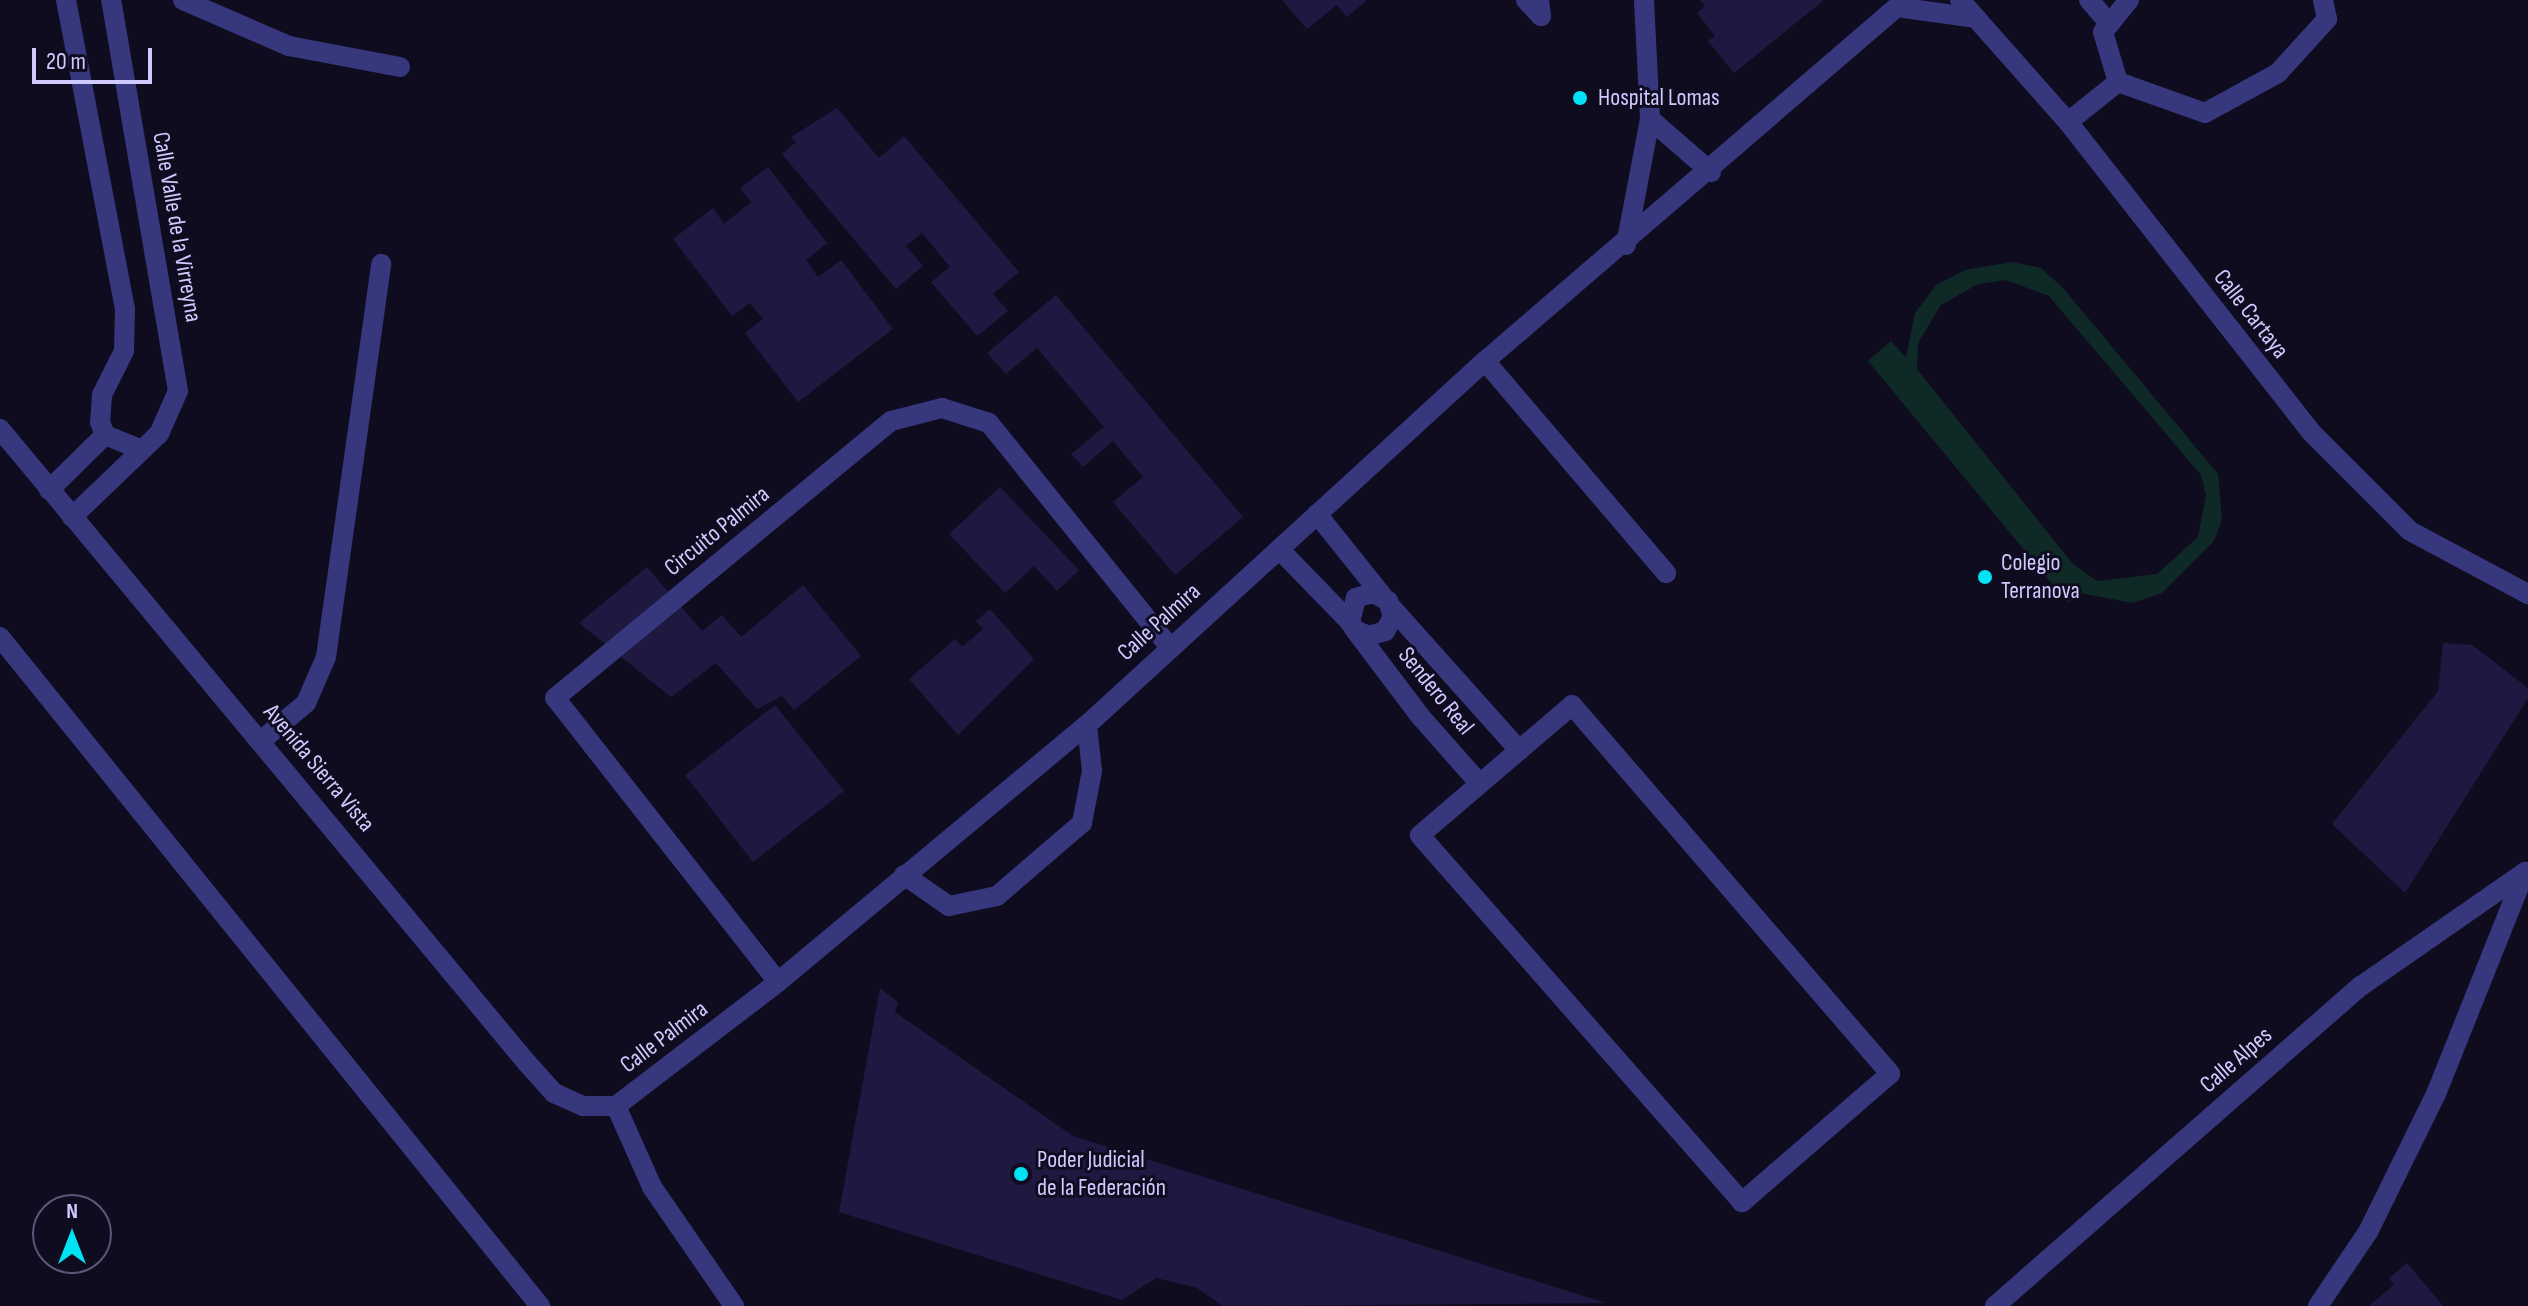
<!DOCTYPE html>
<meta charset="utf-8">
<style>
body{margin:0}
#map{position:relative;width:2528px;height:1306px;overflow:hidden;background:#0f0c1f;font-family:"Sofia Sans Condensed",sans-serif}
div>[style]{position:absolute}
[style*='--x']{left:calc(var(--x)*1px);top:calc(var(--y)*1px);width:calc(var(--w)*1px);rotate:calc(var(--a)*1deg)}
.green>*{inset:0;background:#0f2927}
.building>*{inset:0;background:#1f1840}
.minor>*{height:20px;margin:-10px;padding:0 10px;transform-origin:10px;border-radius:10px;background:#37377e}
.dots>*{width:22px;height:22px;translate:-50% -50%;box-sizing:border-box;border:4px solid #0f0c1f;border-radius:50%}
span{translate:-50% -50%;white-space:nowrap;text-align:center;line-height:1.15;-webkit-text-stroke:6px #0f0c1f;paint-order:stroke}
.poi-label{font-size:24px;color:#cfcaff}
.left{translate:0 -50%;text-align:left}
.street-label{font-size:24px;color:#cfcaff}
.north{position:absolute;left:32px;top:1194px;width:80px;height:80px;box-sizing:border-box;background:#0f0c1f;border:2px solid #5c5879;border-radius:50%;rotate:0deg;font-size:22px;font-weight:700;line-height:32px;text-align:center;color:#cfcaff}
.north::after{content:'';display:block;margin:auto;width:28px;height:36px;background:#00e3f5;clip-path:polygon(50% 0,100% 100%,50% 72%,0 100%)}
.scale{position:absolute;left:32px;top:48px;width:120px;height:36px;box-sizing:border-box;border:4px solid #cfcaff;border-top:0;padding-left:10px;font-size:24px;line-height:28px;white-space:nowrap;color:#cfcaff;-webkit-text-stroke:6px #0f0c1f;paint-order:stroke}
</style>
<div id="map">
<div class="green">
<i style="clip-path:polygon(evenodd,2013px 262px,2041px 268px,2063px 288px,2218px 474px,2222px 520px,2214px 541px,2162px 593px,2133px 603px,2080px 593px,2068px 603px,1868px 361px,1891px 341px,1906px 358px,1915px 313px,1936px 285px,1965px 270px,2013px 262px,2006px 280px,2049px 296px,2201px 475px,2206px 495px,2198px 537px,2157px 574px,2097px 581px,2073px 564px,1917px 369px,1918px 343px,1941px 305px,1978px 284px,2006px 280px)"></i>
</div>
<div class="building">
<i style="clip-path:polygon(1282px 0,1367px 0,1347px 17px,1337px 5px,1307px 29px)"></i>
<i style="clip-path:polygon(1700px 0,1824px 0,1734px 73px,1708px 41px,1715px 36px,1697px 13px,1705px 6px)"></i>
<i style="clip-path:polygon(837px 108px,879px 158px,904px 136px,1019px 272px,993px 294px,1008px 311px,977px 336px,931px 282px,950px 267px,922px 233px,906px 246px,923px 266px,896px 289px,782px 154px,796px 142px,791px 137px)"></i>
<i style="clip-path:polygon(768px 167px,827px 243px,806px 260px,818px 277px,841px 260px,893px 329px,798px 402px,745px 333px,763px 319px,750px 303px,732px 316px,673px 239px,713px 208px,724px 224px,751px 202px,740px 188px)"></i>
<i style="clip-path:polygon(1056px 295px,1243px 517px,1175px 575px,1113px 502px,1143px 477px,1113px 441px,1083px 467px,1071px 454px,1104px 427px,1037px 348px,1006px 374px,987px 353px)"></i>
<i style="clip-path:polygon(1000px 487px,1079px 570px,1057px 591px,1034px 566px,1005px 593px,949px 534px)"></i>
<i style="clip-path:polygon(647px 567px,702px 631px,722px 615px,741px 637px,803px 585px,861px 656px,794px 710px,782px 696px,757px 709px,716px 663px,671px 697px,579px 623px)"></i>
<i style="clip-path:polygon(990px 609px,1034px 659px,958px 735px,909px 679px,955px 639px,962px 647px,983px 629px,976px 621px)"></i>
<i style="clip-path:polygon(2443px 643px,2472px 645px,2528px 688px,2528px 698px,2405px 893px,2332px 824px,2438px 691px)"></i>
<i style="clip-path:polygon(775px 705px,844px 791px,753px 862px,685px 775px)"></i>
<i style="clip-path:polygon(880px 988px,898px 1002px,895px 1012px,1073px 1136px,1606px 1303px,1223px 1306px,1197px 1288px,1156px 1278px,1122px 1300px,839px 1212px)"></i>
<i style="clip-path:polygon(2407px 1263px,2443px 1306px,2369px 1306px,2394px 1285px,2389px 1278px)"></i>
</div>
<div class="minor">
<i style="--x:66;--y:0;--w:315;--a:79.2"></i>
<i style="--x:125;--y:309;--w:42;--a:91.4"></i>
<i style="--x:124;--y:351;--w:49;--a:116.6"></i>
<i style="--x:102;--y:395;--w:27;--a:94"></i>
<i style="--x:100;--y:422;--w:14;--a:69"></i>
<i style="--x:105;--y:435;--w:37;--a:22"></i>
<i style="--x:183;--y:0;--w:116;--a:23.5"></i>
<i style="--x:289;--y:46;--w:113;--a:10.7"></i>
<i style="--x:1526;--y:0;--w:22;--a:47"></i>
<i style="--x:1541;--y:16;--w:16;--a:-97"></i>
<i style="--x:1960;--y:0;--w:163;--a:48.5"></i>
<i style="--x:2068;--y:122;--w:392;--a:51.9"></i>
<i style="--x:2310;--y:431;--w:141;--a:45"></i>
<i style="--x:2410;--y:531;--w:134;--a:28.1"></i>
<i style="--x:2089;--y:0;--w:29;--a:49"></i>
<i style="--x:1904;--y:8;--w:73;--a:7.9"></i>
<i style="--x:2118;--y:82;--w:52;--a:-106.7"></i>
<i style="--x:2103;--y:32;--w:41;--a:-50.9"></i>
<i style="--x:1650;--y:119;--w:81;--a:41"></i>
<i style="--x:2068;--y:122;--w:64;--a:-38.7"></i>
<i style="--x:2118;--y:82;--w:92;--a:19.6"></i>
<i style="--x:2205;--y:113;--w:83;--a:-28.7"></i>
<i style="--x:2278;--y:73;--w:73;--a:-47.8"></i>
<i style="--x:2327;--y:19;--w:19;--a:-102"></i>
<i style="--x:1626;--y:245;--w:128;--a:-79.2"></i>
<i style="--x:1650;--y:119;--w:119;--a:-92.9"></i>
<i style="--x:1485;--y:361;--w:279;--a:49.5"></i>
<i style="--x:0;--y:429;--w:824;--a:50.27"></i>
<i style="--x:527;--y:1063;--w:40;--a:48"></i>
<i style="--x:554;--y:1093;--w:32;--a:24"></i>
<i style="--x:583;--y:1106;--w:33;--a:0"></i>
<i style="--x:49;--y:490;--w:78;--a:-44.5"></i>
<i style="--x:1317;--y:514;--w:104;--a:51.3"></i>
<i style="--x:72;--y:517;--w:120;--a:-43.7"></i>
<i style="--x:159;--y:434;--w:47;--a:-66.2"></i>
<i style="--x:178;--y:391;--w:397;--a:-99.7"></i>
<i style="--x:1280;--y:550;--w:100;--a:45.8"></i>
<i style="--x:1392;--y:608;--w:191;--a:48.2"></i>
<i style="--x:1355;--y:630;--w:15;--a:23"></i>
<i style="--x:1369;--y:636;--w:17;--a:-17"></i>
<i style="--x:1385;--y:631;--w:16;--a:-60"></i>
<i style="--x:1393;--y:617;--w:17;--a:-107"></i>
<i style="--x:1388;--y:601;--w:17;--a:-152"></i>
<i style="--x:1373;--y:593;--w:18;--a:164"></i>
<i style="--x:1356;--y:598;--w:25;--a:104"></i>
<i style="--x:1350;--y:622;--w:9;--a:58"></i>
<i style="--x:1355;--y:630;--w:108;--a:52.9"></i>
<i style="--x:1420;--y:716;--w:89;--a:48.6"></i>
<i style="--x:0;--y:637;--w:860;--a:51.09"></i>
<i style="--x:1572;--y:705;--w:487;--a:49.2"></i>
<i style="--x:1890;--y:1074;--w:196;--a:139.1"></i>
<i style="--x:1742;--y:1202;--w:488;--a:-131.3"></i>
<i style="--x:1420;--y:835;--w:200;--a:-40.5"></i>
<i style="--x:262;--y:740;--w:57;--a:-40.1"></i>
<i style="--x:306;--y:703;--w:50;--a:-66.5"></i>
<i style="--x:326;--y:657;--w:397;--a:-82"></i>
<i style="--x:904;--y:875;--w:55;--a:34.6"></i>
<i style="--x:949;--y:906;--w:49;--a:-11.8"></i>
<i style="--x:997;--y:896;--w:112;--a:-40.7"></i>
<i style="--x:1082;--y:823;--w:53;--a:-79.1"></i>
<i style="--x:1092;--y:771;--w:46;--a:-96.2"></i>
<i style="--x:778;--y:982;--w:361;--a:-128.1"></i>
<i style="--x:555;--y:698;--w:435;--a:-39.5"></i>
<i style="--x:891;--y:421;--w:53;--a:-14.3"></i>
<i style="--x:942;--y:408;--w:49;--a:17.7"></i>
<i style="--x:989;--y:423;--w:287;--a:51.1"></i>
<i style="--x:616;--y:1106;--w:204;--a:-37.4"></i>
<i style="--x:778;--y:982;--w:402;--a:-39.8"></i>
<i style="--x:1087;--y:725;--w:539;--a:-42.45"></i>
<i style="--x:1485;--y:361;--w:554;--a:-40.68"></i>
<i style="--x:616;--y:1106;--w:89;--a:66"></i>
<i style="--x:652;--y:1187;--w:145;--a:55.4"></i>
<i style="--x:1995;--y:1306;--w:486;--a:-41.2"></i>
<i style="--x:2361;--y:986;--w:200;--a:-34.8"></i>
<i style="--x:2318;--y:1306;--w:89;--a:-56"></i>
<i style="--x:2368;--y:1232;--w:154;--a:-63.8"></i>
<i style="--x:2436;--y:1094;--w:237;--a:-68.2"></i>
</div>
<div class="dots">
<i style="left:1580px;top:98px;background:#00e3f5"></i>
<i style="left:1985px;top:577px;background:#00e3f5"></i>
<i style="left:1021px;top:1174px;background:#00e3f5"></i>
</div>
<div class="poi-label">
<span class="left" style="left:1598px;top:98px">Hospital Lomas</span>
<span class="left" style="left:2001px;top:577px">Colegio<br>Terranova</span>
<span class="left" style="left:1037px;top:1174px">Poder Judicial<br>de la Federación</span>
</div>
<div class="street-label">
<span style="left:177px;top:227px;rotate:80deg">Calle Valle de la Virreyna</span>
<span style="left:2251px;top:314px;rotate:52deg">Calle Cartaya</span>
<span style="left:717px;top:531px;rotate:-39deg">Circuito Palmira</span>
<span style="left:1159px;top:622px;rotate:-42deg">Calle Palmira</span>
<span style="left:1436px;top:691px;rotate:51deg">Sendero Real</span>
<span style="left:319px;top:768px;rotate:50deg">Avenida Sierra Vista</span>
<span style="left:664px;top:1037px;rotate:-37deg">Calle Palmira</span>
<span style="left:2236px;top:1060px;rotate:-41deg">Calle Alpes</span>
</div>
<div class="north">N</div>
<div class="scale">20 m</div>
</div>
